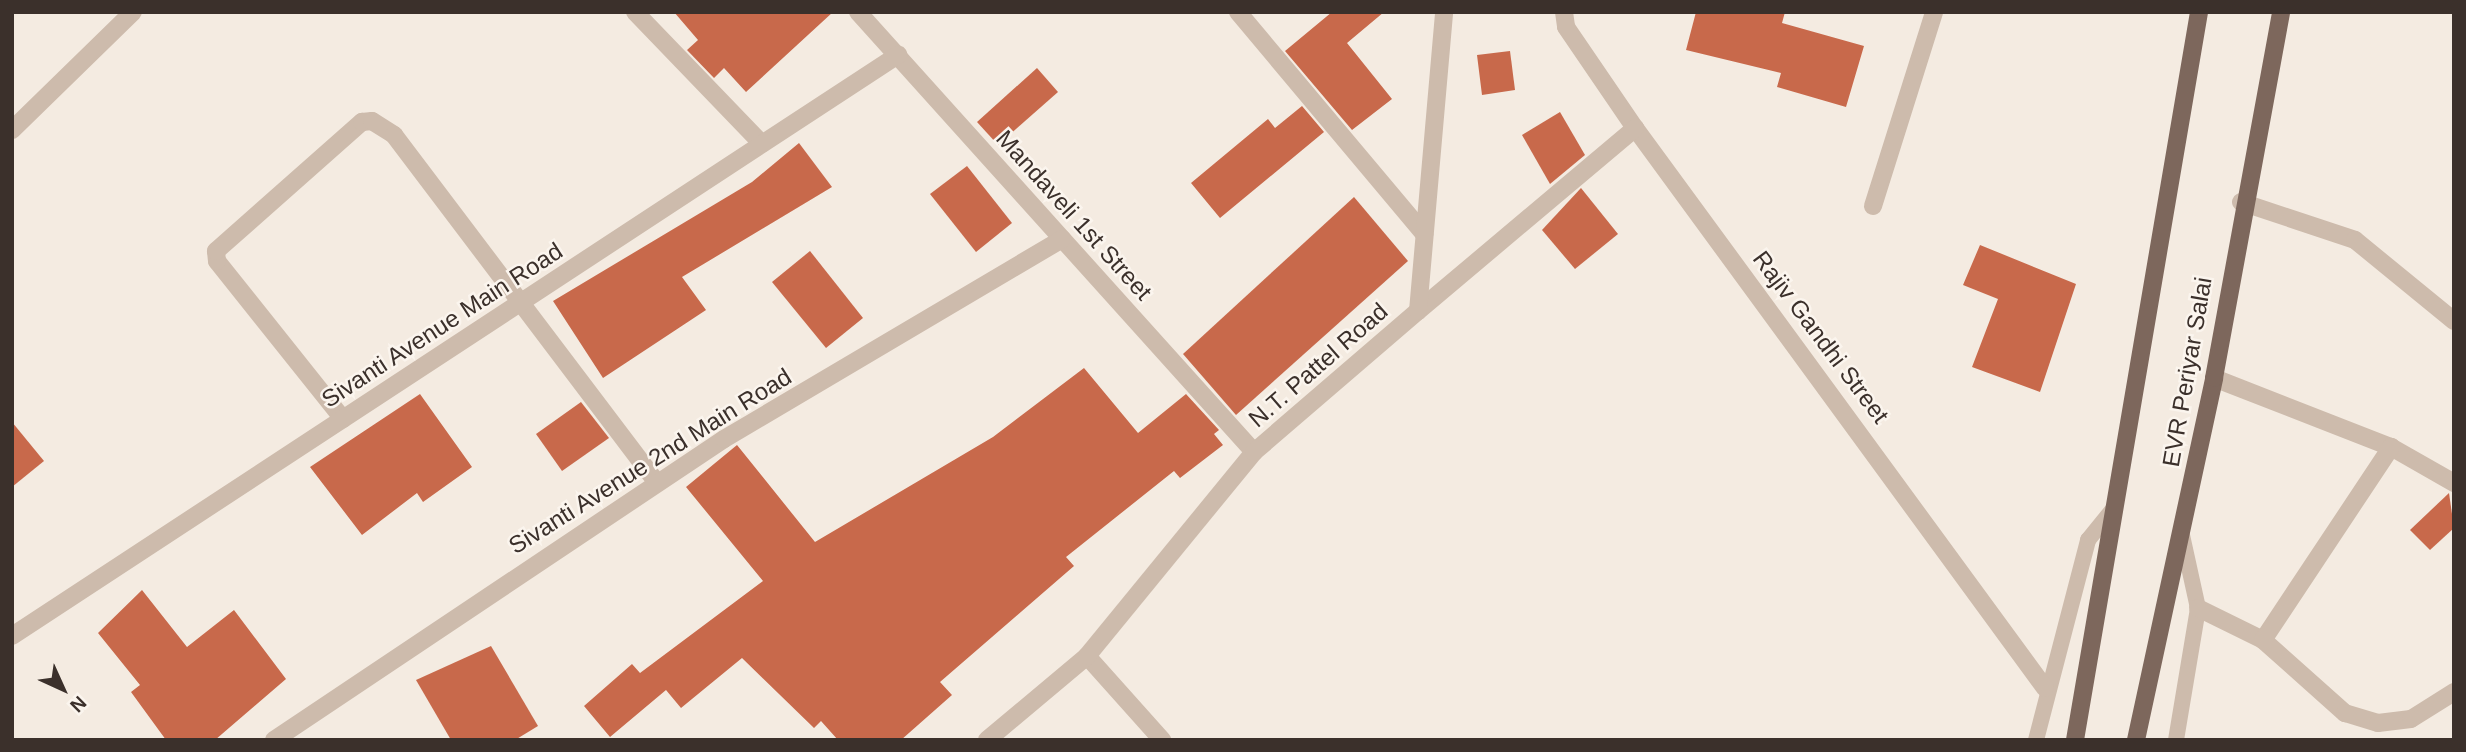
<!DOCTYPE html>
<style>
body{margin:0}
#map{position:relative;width:2466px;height:752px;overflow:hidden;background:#f4ebe1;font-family:Arial,sans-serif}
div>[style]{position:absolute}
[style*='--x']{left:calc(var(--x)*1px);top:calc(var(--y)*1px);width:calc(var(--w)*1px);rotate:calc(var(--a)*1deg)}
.building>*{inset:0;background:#c8694b}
.service>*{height:16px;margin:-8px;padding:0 8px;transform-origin:8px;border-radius:8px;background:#cdbbac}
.minor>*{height:18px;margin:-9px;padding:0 9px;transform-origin:9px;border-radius:9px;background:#cdbbac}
.tertiary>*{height:18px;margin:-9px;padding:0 9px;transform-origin:9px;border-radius:9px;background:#cdbbac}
.primary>*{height:18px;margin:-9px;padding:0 9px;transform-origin:9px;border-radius:9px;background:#7d675c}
span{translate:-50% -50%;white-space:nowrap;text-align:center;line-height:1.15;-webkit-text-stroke:5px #fbf5ee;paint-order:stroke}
.street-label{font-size:24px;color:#3b302b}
.frame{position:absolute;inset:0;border:14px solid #3b302b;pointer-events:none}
.north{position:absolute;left:28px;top:654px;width:70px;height:70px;-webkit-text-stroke:5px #fbf5ee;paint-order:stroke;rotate:135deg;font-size:19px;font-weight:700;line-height:28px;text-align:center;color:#3b302b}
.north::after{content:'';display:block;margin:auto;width:24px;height:32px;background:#3b302b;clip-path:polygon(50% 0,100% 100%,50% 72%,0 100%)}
</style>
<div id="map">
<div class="building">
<i style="clip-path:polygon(674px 12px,833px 12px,746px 92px,724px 68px,714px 78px,687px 50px,698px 40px)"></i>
<i style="clip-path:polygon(1332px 12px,1384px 12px,1347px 43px,1392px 99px,1352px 130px,1285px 51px)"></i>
<i style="clip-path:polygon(1696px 12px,1785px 12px,1782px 23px,1864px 46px,1846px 107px,1777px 87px,1781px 73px,1686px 50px)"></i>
<i style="clip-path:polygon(1510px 51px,1515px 90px,1482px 95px,1477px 55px)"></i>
<i style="clip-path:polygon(1037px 68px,1058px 92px,998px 145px,977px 122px)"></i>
<i style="clip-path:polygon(1302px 106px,1324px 132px,1220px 218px,1191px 183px,1268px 119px,1275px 128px)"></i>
<i style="clip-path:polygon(1560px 112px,1585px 155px,1550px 184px,1522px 135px)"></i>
<i style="clip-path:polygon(799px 143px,832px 187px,682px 277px,706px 310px,603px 378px,553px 301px,752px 182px)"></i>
<i style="clip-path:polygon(967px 166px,1012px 223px,976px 252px,930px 194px)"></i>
<i style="clip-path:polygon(1581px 188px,1618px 234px,1575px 269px,1542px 230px)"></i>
<i style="clip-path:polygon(1354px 197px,1408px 261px,1236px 415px,1183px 354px)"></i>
<i style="clip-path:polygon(1980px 245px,2076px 284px,2040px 392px,1972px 367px,1998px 299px,1963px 285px)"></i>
<i style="clip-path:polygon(810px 251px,863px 318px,826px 348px,772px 282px)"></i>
<i style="clip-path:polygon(1084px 368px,1138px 433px,1186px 394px,1219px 430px,1214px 434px,1223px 445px,1180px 478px,1174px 471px,1066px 557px,1074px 566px,940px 682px,952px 695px,901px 740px,838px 740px,821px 721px,814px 728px,742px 658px,681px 708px,666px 690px,610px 737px,584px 706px,632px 664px,640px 673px,763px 581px,686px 487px,737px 445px,815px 542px,993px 437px)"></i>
<i style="clip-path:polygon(420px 394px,472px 467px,423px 502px,417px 493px,362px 535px,310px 467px)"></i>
<i style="clip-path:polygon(581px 402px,609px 438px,562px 471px,536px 434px)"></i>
<i style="clip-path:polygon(12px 422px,44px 461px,12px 487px)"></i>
<i style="clip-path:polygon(2449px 493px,2454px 528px,2430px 550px,2410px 530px)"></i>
<i style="clip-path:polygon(142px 590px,187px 647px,234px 610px,286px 679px,215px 740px,166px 740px,131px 692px,140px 685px,98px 633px)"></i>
<i style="clip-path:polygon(491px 646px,538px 726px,515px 740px,451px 740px,416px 680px)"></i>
</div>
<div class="service">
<i style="--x:2036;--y:740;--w:207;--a:-75.4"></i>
<i style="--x:2088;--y:540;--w:41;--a:-50.9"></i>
<i style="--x:2176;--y:740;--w:134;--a:-80.5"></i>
<i style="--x:2198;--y:608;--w:75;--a:-102.4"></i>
</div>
<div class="minor">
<i style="--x:635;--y:12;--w:183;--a:46.1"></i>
<i style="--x:858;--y:12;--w:592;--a:48.01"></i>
<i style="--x:1238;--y:12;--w:290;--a:50"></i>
<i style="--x:1564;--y:12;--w:15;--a:82"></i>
<i style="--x:1566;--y:27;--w:122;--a:55.7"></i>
<i style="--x:1635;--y:128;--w:694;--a:53.79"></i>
<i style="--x:12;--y:130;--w:169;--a:-44.3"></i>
<i style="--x:2241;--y:202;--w:120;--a:18.4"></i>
<i style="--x:2355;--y:240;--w:128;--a:39.3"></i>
<i style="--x:1873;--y:206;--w:203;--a:-72.5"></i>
<i style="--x:1418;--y:311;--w:284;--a:-40.1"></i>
<i style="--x:2214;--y:378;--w:190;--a:21.3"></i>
<i style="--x:2391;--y:447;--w:73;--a:29.7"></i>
<i style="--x:343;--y:419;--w:202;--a:-128.6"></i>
<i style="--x:217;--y:261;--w:10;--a:-96"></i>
<i style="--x:216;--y:251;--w:195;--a:-41.5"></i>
<i style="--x:362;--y:122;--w:10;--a:-6"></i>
<i style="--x:372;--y:121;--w:26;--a:32"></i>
<i style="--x:394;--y:135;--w:436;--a:52.9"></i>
<i style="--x:2198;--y:608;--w:72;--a:26.2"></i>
<i style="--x:2263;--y:640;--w:110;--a:41.7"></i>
<i style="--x:2345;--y:713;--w:34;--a:17"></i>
<i style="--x:2378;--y:723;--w:33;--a:-7"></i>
<i style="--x:2411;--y:719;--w:51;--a:-32.1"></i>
<i style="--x:12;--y:636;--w:1060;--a:-33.26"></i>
<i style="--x:2263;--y:640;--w:232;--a:-56.4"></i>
<i style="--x:274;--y:740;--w:541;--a:-33.78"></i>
<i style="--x:724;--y:439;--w:393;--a:-30.6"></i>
</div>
<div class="tertiary">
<i style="--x:1087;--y:656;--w:113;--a:48.2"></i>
<i style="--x:987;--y:740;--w:131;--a:-40"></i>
<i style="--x:1087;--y:656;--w:264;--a:-50.7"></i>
<i style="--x:1254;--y:452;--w:216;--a:-40.7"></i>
<i style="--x:1418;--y:311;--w:300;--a:-85"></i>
</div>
<div class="primary">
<i style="--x:2075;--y:740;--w:738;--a:-80.33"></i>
<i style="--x:2136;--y:740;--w:370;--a:-77.8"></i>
<i style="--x:2214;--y:378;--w:372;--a:-79.6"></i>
</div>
<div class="street-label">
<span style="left:1074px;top:215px;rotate:48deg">Mandaveli 1st Street</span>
<span style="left:442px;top:325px;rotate:-33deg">Sivanti Avenue Main Road</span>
<span style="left:1821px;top:337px;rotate:53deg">Rajiv Gandhi Street</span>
<span style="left:1318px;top:365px;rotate:-41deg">N.T. Pattel Road</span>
<span style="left:2187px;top:372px;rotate:-80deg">EVR Periyar Salai</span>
<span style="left:650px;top:461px;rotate:-32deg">Sivanti Avenue 2nd Main Road</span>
</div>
<div class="frame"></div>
<div class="north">N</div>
</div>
